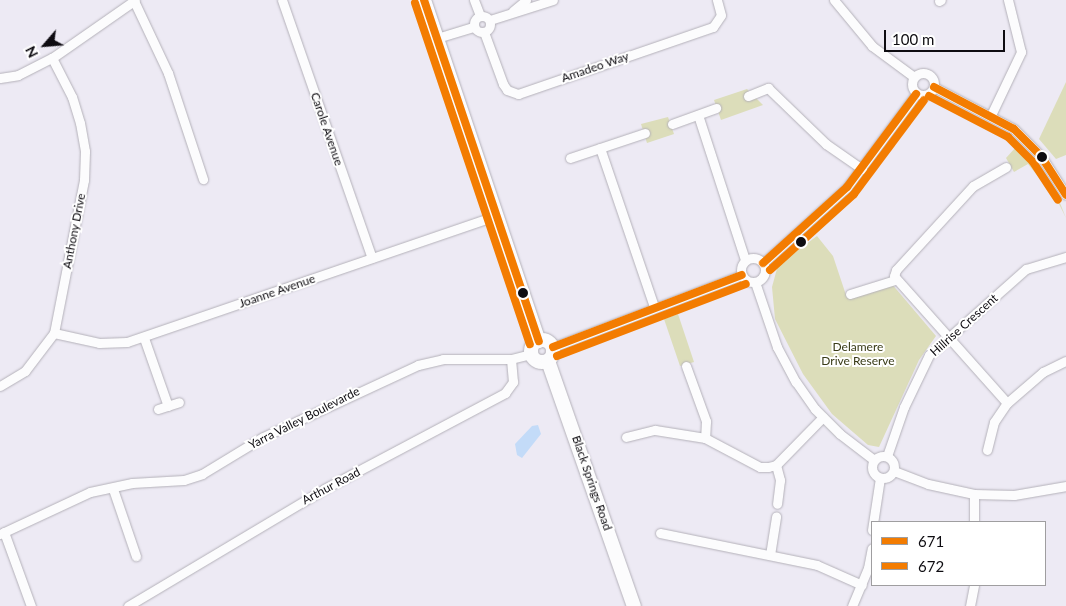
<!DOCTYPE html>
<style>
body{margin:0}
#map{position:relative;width:1066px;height:606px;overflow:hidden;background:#edeaf4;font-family:Lato,sans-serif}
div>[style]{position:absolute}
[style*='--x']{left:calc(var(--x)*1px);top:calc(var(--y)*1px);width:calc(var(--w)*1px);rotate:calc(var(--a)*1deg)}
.green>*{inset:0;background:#dcddba}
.water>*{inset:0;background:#c3dbf8}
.roads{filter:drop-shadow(0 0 1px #b4b1b9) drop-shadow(0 0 1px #b4b1b9)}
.street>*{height:9px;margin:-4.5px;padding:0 4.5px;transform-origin:4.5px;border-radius:4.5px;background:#fcfcfd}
.street>.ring{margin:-4.5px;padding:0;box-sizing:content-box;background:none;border:9px solid #fcfcfd;border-radius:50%}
.secondary>*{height:14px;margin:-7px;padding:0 7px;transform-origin:7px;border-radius:7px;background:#fcfcfd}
.secondary>.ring{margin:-7px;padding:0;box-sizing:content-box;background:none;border:14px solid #fcfcfd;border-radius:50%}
.bus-1>*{height:8px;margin:-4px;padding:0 4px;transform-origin:4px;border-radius:4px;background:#f37c01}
.bus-2>*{height:8px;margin:-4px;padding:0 4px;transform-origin:4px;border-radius:4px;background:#f37c01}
.dots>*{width:14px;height:14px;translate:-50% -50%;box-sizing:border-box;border:2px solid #fff;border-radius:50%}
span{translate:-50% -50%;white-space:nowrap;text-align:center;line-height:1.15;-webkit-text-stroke:4px #fff;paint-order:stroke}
.street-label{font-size:12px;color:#0e0c11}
.park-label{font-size:12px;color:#393b17}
.legend{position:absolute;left:871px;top:521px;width:175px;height:65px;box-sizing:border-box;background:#fff;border:1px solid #9f9ea0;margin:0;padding:6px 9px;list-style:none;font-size:15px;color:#0e0c11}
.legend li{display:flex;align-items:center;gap:10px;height:25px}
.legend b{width:25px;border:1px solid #9f9ea0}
.north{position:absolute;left:20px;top:20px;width:50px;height:50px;-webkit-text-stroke:4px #fff;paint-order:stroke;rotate:243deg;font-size:14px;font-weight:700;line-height:20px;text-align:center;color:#0e0c11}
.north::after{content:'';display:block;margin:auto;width:18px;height:22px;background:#0e0c11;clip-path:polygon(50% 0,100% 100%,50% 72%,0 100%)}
.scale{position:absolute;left:884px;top:30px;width:121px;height:22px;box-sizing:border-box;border:2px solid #0e0c11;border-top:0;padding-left:6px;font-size:15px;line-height:18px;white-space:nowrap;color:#0e0c11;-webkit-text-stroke:4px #fff;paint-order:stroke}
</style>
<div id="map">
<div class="green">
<i style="clip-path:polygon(1066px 82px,1066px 155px,1056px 159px,1039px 139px)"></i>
<i style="clip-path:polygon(747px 89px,763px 105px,721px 120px,714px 100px)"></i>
<i style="clip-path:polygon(668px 117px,674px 134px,647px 143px,641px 124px)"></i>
<i style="clip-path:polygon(979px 118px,1019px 145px,1056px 193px,1066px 218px,1057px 200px,1028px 164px,1014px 172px,1006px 158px,1016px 147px)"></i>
<i style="clip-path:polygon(817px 236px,833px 256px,847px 298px,891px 283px,936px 336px,919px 360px,879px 447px,868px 445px,832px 414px,803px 374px,775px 319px,772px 287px,778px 265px)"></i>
<i style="clip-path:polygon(678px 314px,694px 362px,680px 366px,664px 319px)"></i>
</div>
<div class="water">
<i style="clip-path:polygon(538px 425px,541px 434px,522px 458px,517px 455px,515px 444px,532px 426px)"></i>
</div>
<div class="roads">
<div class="street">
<i style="--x:282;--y:0;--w:273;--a:70.8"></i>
<i style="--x:474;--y:0;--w:17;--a:69"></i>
<i style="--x:834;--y:0;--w:60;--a:50.4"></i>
<i style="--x:872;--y:46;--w:52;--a:36.4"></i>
<i style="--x:134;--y:1;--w:80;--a:64.7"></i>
<i style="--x:168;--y:73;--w:112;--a:71.7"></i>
<i style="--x:939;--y:1;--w:2;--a:-27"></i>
<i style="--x:513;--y:11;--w:17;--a:-40"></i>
<i class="ring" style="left:474px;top:16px;width:7px;height:7px"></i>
<i style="--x:490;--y:20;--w:66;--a:-17.6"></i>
<i style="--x:484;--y:32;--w:55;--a:69.9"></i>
<i style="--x:503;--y:84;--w:7;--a:56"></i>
<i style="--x:507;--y:90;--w:12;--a:20"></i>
<i style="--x:518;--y:94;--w:206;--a:-19"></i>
<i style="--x:713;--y:27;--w:14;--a:-56"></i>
<i style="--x:721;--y:15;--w:16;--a:-105"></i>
<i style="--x:437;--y:38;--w:39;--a:-17"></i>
<i class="ring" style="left:912px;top:73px;width:13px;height:13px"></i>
<i style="--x:0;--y:78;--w:18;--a:-9"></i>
<i style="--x:18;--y:75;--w:38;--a:-27"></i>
<i style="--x:52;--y:58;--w:101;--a:-34.9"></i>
<i style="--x:934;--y:87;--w:90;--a:27.7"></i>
<i style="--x:1014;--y:129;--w:38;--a:45"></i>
<i style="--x:1041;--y:156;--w:46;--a:57.3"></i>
<i style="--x:748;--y:96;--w:22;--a:-22"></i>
<i style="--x:768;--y:88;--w:81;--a:44"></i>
<i style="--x:826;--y:144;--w:44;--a:34.8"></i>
<i style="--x:698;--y:115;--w:152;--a:72"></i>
<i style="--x:991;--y:115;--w:70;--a:-64.5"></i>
<i style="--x:1021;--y:52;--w:54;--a:-104"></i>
<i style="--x:672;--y:124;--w:47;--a:-20"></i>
<i style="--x:600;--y:148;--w:168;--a:71.2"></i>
<i style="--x:570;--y:158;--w:79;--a:-18.4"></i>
<i style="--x:1006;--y:167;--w:38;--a:150"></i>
<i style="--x:973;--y:186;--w:114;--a:132.5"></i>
<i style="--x:896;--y:270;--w:6;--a:108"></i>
<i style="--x:894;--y:276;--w:170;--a:48.3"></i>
<i class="ring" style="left:741px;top:258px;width:15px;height:15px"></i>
<i style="--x:763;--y:263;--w:113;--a:-42.1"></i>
<i style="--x:847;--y:187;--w:116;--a:-53.4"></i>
<i style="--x:755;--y:282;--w:69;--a:71.3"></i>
<i style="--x:777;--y:347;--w:40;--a:62"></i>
<i style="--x:796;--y:382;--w:33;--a:55"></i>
<i style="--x:815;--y:409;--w:35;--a:45"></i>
<i style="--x:840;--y:434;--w:43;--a:37.4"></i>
<i style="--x:850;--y:294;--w:47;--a:-17.3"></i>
<i style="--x:54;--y:333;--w:46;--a:12.5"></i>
<i style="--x:99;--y:343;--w:28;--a:-2"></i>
<i style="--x:127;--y:342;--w:392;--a:-18.9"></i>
<i style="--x:144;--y:338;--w:72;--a:70.6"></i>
<i style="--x:553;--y:347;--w:202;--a:-20.9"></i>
<i style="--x:686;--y:366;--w:59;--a:70"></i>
<i style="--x:706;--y:421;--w:17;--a:93"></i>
<i style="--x:0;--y:386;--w:29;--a:-31"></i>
<i style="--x:25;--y:371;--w:48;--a:-52.7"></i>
<i style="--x:54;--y:333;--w:156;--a:-78.9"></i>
<i style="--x:84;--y:180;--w:29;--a:-88"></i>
<i style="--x:85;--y:151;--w:28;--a:-100"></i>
<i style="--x:80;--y:123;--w:27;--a:-107"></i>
<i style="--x:72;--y:97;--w:44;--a:-117.1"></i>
<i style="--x:158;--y:409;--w:22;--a:-18"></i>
<i style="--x:626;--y:437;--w:30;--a:-14"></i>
<i style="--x:655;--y:430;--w:51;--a:9.1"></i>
<i style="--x:705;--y:438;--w:62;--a:27.8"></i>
<i style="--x:760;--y:467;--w:8;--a:0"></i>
<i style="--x:768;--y:467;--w:8;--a:-14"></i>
<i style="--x:776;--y:465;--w:67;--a:-45.6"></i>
<i style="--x:987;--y:450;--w:29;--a:-76"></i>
<i style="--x:994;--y:422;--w:23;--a:-56"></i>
<i style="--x:1007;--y:403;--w:48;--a:-40.7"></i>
<i style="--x:1043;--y:372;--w:25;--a:-26"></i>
<i class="ring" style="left:872px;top:456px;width:13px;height:13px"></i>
<i style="--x:887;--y:456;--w:52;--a:-70.9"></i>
<i style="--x:904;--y:407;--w:58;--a:-64.3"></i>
<i style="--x:929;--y:355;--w:130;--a:-41.6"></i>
<i style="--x:1026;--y:269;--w:42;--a:-16.7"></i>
<i style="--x:776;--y:465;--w:16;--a:75"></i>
<i style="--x:780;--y:480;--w:24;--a:97"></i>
<i style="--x:894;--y:471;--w:36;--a:21"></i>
<i style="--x:928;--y:484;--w:47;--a:12.3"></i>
<i style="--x:974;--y:494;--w:40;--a:1.4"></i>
<i style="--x:1014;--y:495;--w:53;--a:-9.8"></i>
<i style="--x:113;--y:489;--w:71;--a:71.1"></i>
<i style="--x:974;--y:494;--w:28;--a:90"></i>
<i style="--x:872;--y:530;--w:53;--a:-81.3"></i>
<i style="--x:4;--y:532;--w:79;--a:70"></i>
<i style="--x:660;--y:533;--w:160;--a:11.5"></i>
<i style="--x:817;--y:565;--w:49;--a:24"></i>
<i style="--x:0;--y:534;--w:99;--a:-25"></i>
<i style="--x:90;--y:492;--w:43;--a:-12.1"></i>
<i style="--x:132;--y:483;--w:52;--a:-3.3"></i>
<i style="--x:184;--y:480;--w:19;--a:-18"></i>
<i style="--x:202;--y:474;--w:71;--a:-31.2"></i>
<i style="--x:263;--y:437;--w:171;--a:-24.9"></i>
<i style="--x:418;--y:365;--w:26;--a:-13"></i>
<i style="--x:443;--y:359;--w:68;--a:0"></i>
<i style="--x:511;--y:359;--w:21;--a:-14"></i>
<i style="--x:770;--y:555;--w:39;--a:-81"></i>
<i style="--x:128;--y:606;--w:228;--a:-30.8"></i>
<i style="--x:324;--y:489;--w:205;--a:-27.9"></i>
<i style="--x:505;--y:393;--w:14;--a:-54"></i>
<i style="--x:513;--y:382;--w:23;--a:-95"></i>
<i style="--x:852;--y:606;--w:41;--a:-67.2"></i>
<i style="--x:868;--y:568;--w:20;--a:-79"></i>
<i style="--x:970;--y:606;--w:21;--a:-79"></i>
</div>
<div class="secondary">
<i style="--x:424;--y:0;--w:360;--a:71.4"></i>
<i class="ring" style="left:531px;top:340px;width:8px;height:8px"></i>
<i style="--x:548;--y:361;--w:260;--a:70.7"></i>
</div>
</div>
<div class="bus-1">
<i style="--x:424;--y:0;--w:360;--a:71.4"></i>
<i style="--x:934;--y:87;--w:90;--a:27.7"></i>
<i style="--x:1014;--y:129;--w:38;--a:45"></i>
<i style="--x:1041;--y:156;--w:46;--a:57.3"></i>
<i style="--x:763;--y:263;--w:113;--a:-42.1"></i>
<i style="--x:847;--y:187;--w:116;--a:-53.4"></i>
<i style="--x:553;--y:347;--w:202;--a:-20.9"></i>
</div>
<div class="bus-2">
<i style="--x:415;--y:3;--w:360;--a:71.4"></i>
<i style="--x:929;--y:96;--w:89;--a:27.4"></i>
<i style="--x:1008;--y:137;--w:35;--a:45"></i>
<i style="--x:1033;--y:162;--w:45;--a:56.7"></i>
<i style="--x:770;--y:270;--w:113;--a:-42.1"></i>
<i style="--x:854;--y:194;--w:117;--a:-53.3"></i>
<i style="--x:557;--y:356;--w:202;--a:-20.9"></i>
</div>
<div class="dots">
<i style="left:1042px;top:157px;background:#0e0c11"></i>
<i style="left:801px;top:242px;background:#0e0c11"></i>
<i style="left:523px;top:293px;background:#0e0c11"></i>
</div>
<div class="street-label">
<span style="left:595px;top:67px;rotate:-19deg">Amadeo Way</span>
<span style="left:327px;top:129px;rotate:71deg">Carole Avenue</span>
<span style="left:74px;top:231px;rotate:-79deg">Anthony Drive</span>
<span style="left:277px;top:291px;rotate:-19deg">Joanne Avenue</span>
<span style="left:964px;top:325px;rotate:-42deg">Hillrise Crescent</span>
<span style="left:304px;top:418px;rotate:-27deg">Yarra Valley Boulevarde</span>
<span style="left:592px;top:483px;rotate:71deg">Black Springs Road</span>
<span style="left:331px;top:486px;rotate:-28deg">Arthur Road</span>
</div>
<div class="park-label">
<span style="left:858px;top:354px">Delamere<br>Drive Reserve</span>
</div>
<ul class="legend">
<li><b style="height:6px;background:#f37c01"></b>671</li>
<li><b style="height:6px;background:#f37c01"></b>672</li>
</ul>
<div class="north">N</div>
<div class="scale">100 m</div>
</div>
